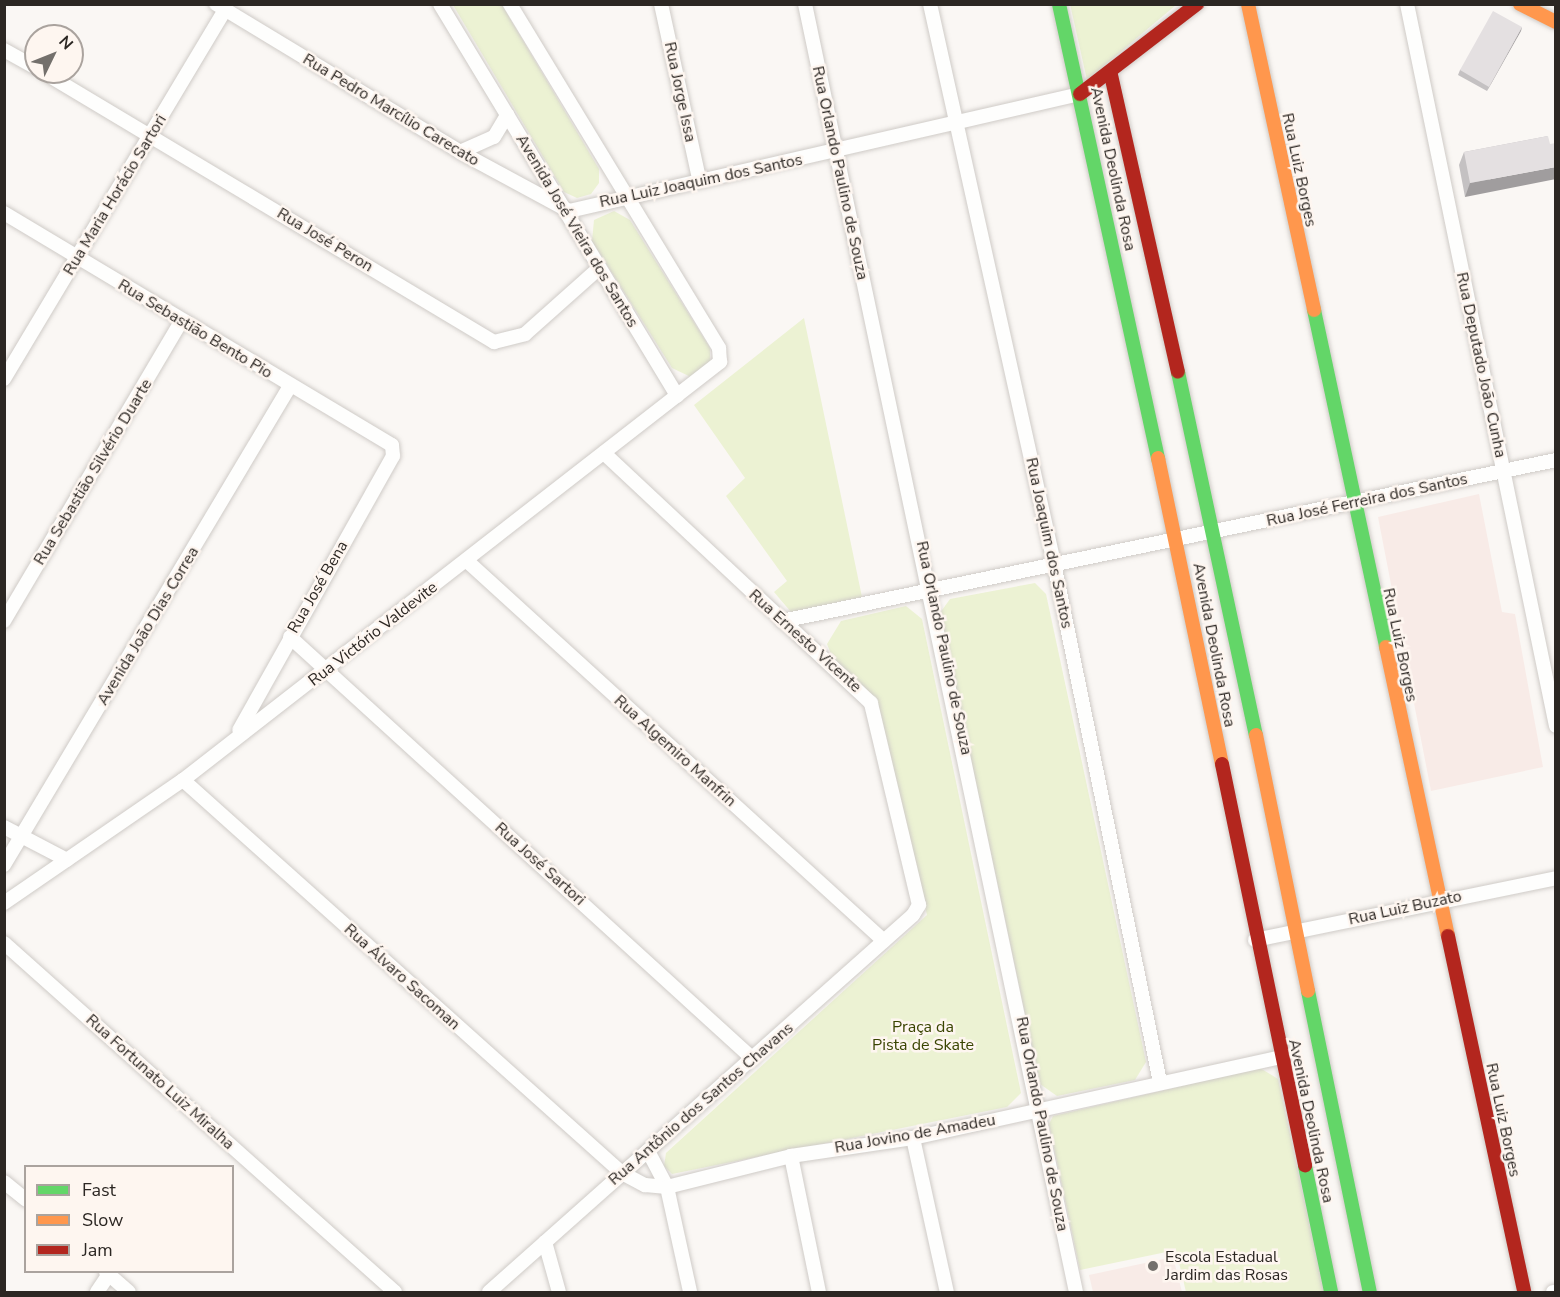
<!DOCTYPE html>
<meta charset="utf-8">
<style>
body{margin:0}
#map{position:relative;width:1560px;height:1297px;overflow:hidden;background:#faf7f4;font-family:"Nunito Sans",sans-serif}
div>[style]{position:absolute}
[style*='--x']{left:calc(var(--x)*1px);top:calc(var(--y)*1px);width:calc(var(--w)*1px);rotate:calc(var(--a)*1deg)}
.education>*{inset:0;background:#f8ebe7}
.green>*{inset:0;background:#ecf2d3}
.roads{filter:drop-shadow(0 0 2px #cfcbc7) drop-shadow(0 0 2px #cfcbc7)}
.street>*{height:14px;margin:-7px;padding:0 7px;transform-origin:7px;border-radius:7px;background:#fefefd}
.fast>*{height:14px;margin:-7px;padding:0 7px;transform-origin:7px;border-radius:7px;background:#63d668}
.slow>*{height:14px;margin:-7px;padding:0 7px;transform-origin:7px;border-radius:7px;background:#ff974d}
.jam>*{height:14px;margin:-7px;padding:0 7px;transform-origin:7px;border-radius:7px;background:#b3261e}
.wall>*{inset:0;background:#c4c1c2}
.shaded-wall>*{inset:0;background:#a09d9e}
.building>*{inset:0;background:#e4e0e1}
.dots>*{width:16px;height:16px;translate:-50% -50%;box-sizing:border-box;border:3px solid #fef6f0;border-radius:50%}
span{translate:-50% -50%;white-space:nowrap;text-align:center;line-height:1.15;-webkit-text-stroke:5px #fef6f0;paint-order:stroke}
.street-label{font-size:16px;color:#2c2723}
.park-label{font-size:16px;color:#394400}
.poi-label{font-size:16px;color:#2c2723}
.left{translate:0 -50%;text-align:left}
.frame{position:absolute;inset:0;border:6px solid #2c2723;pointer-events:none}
.legend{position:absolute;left:24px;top:1165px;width:210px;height:108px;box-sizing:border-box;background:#fef6f0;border:2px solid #aaa39e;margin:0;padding:8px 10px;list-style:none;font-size:18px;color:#2c2723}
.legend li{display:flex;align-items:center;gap:12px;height:30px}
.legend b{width:30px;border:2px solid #aaa39e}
.north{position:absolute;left:24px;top:24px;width:60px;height:60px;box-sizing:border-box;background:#fef6f0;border:2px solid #aaa39e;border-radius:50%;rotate:47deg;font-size:16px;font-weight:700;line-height:24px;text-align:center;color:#2c2723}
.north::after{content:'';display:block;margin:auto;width:21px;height:27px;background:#74706c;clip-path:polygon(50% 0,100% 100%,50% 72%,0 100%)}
</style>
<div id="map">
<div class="education">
<i style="clip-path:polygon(1479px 494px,1502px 612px,1515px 614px,1543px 767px,1431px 791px,1378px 517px)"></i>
<i style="clip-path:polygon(1173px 1257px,1182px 1292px,1093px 1292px,1089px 1275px)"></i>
</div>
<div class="green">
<i style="clip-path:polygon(1070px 4px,1176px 5px,1087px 80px)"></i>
<i style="clip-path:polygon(453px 5px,502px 5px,599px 169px,599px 183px,591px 194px,577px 198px,564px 192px)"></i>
<i style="clip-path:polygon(614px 211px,630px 220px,710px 348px,710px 363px,691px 377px,672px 368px,592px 241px,594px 220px)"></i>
<i style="clip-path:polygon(804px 318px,862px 597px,791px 612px,774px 592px,787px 581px,726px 496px,745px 478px,694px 405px)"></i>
<i style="clip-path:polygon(1035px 583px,1046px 594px,1146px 1062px,1135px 1080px,1057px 1096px,1040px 1084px,940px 613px,950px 599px)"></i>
<i style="clip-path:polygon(906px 606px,922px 619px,1021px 1093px,1007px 1107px,672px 1174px,664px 1166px,666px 1153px,927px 915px,876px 699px,833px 659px,827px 644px,841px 621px)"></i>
<i style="clip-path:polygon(1260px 1068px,1278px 1079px,1324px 1292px,1186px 1292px,1176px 1250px,1080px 1270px,1049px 1124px,1053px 1116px)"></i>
</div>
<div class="roads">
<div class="street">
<i style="--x:216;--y:4;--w:285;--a:31.2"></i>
<i style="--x:460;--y:152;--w:124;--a:28.4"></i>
<i style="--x:569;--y:211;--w:524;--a:-12.9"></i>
<i style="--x:440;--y:4;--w:458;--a:58.8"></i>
<i style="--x:661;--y:4;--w:179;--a:77.7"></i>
<i style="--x:805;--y:4;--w:1316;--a:78.12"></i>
<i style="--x:930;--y:4;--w:573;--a:77.49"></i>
<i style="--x:1054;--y:563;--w:530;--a:78.46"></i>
<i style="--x:1407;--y:4;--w:737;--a:78.34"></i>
<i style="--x:4;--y:50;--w:37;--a:29"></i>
<i style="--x:43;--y:72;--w:526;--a:30.91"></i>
<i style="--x:494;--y:342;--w:32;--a:-14"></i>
<i style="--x:525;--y:334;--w:98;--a:-41.7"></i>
<i style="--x:460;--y:152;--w:37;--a:-24"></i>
<i style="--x:494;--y:137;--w:26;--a:-59"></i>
<i style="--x:4;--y:213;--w:452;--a:30.9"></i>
<i style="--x:392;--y:445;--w:11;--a:85"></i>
<i style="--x:393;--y:456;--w:314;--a:119.3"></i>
<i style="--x:4;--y:379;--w:430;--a:-59.1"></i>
<i style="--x:467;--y:561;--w:564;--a:42.34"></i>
<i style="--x:4;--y:621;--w:347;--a:-59.4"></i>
<i style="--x:782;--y:621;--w:791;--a:-11.75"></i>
<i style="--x:290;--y:637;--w:626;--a:42.35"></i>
<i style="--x:183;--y:780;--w:589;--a:41.84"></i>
<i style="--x:622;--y:1173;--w:26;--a:28"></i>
<i style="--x:645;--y:1185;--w:22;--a:5"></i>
<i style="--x:667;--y:1187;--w:128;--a:-14"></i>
<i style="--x:791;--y:1156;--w:123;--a:-8.4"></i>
<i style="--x:913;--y:1138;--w:376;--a:-12.4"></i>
<i style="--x:4;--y:827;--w:71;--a:27.6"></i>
<i style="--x:4;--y:865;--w:558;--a:-59.16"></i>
<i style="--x:4;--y:903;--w:217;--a:-34.5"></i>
<i style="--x:183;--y:780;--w:681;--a:-37.9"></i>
<i style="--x:720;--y:362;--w:14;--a:-94"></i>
<i style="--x:719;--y:348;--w:403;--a:-121.3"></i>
<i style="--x:1255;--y:940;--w:307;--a:-11.6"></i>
<i style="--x:4;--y:943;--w:524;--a:41.75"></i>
<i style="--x:913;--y:1138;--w:158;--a:77.6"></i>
<i style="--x:648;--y:1151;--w:41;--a:62.2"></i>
<i style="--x:667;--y:1187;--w:107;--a:77.6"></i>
<i style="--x:791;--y:1156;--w:139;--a:78.4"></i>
<i style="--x:4;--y:1182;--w:28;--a:39"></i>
<i style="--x:545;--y:1242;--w:52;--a:74.4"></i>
<i style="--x:106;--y:1272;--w:30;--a:41"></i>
<i style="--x:97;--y:1292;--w:22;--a:-56"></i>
<i style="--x:489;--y:1292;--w:567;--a:-41.64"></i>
<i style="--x:913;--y:915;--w:12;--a:-59"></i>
<i style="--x:919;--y:905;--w:208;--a:-103.4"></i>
<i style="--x:871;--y:703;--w:366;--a:-136.9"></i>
<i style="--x:1553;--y:1292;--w:3;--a:0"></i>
</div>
<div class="fast">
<i style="--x:1059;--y:4;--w:465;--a:77.7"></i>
<i style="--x:1314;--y:310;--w:345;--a:77.9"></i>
<i style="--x:1178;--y:372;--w:371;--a:77.9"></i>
<i style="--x:1308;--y:991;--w:307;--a:78.4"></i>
<i style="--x:1305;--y:1166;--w:129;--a:78.3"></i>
</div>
<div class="slow">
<i style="--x:1248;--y:4;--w:313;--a:77.8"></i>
<i style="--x:1520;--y:4;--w:40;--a:26.6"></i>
<i style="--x:1158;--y:458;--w:313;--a:78.2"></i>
<i style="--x:1386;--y:647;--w:296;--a:77.9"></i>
<i style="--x:1256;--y:735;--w:261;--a:78.5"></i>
</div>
<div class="jam">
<i style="--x:1111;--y:75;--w:304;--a:77.3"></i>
<i style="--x:1080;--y:94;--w:148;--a:-37.6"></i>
<i style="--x:1222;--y:764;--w:410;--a:78.3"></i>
<i style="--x:1448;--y:936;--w:364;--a:77.9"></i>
</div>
</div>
<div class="wall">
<i style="clip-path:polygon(1522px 27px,1487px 91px,1458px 75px,1460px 70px)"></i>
<i style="clip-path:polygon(1548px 136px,1465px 197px,1459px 165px,1464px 152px)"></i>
</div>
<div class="shaded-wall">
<i style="clip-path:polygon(1522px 27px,1521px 31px,1487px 91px,1489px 87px)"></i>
<i style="clip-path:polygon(1556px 167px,1556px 179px,1465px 197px,1470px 183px)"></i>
</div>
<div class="building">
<i style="clip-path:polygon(1493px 11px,1522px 27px,1489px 87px,1460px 70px)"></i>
<i style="clip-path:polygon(1548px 136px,1550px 144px,1556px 143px,1556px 167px,1470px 183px,1464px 152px)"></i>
</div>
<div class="dots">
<i style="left:1153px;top:1266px;background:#74706c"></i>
</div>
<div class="street-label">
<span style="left:680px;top:92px;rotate:78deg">Rua Jorge Issa</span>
<span style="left:391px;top:110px;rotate:31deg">Rua Pedro Marcílio Carecato</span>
<span style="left:1113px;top:169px;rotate:78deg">Avenida Deolinda Rosa</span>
<span style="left:1299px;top:170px;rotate:78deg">Rua Luiz Borges</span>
<span style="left:840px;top:173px;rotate:78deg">Rua Orlando Paulino de Souza</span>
<span style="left:701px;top:181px;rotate:-12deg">Rua Luiz Joaquim dos Santos</span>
<span style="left:115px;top:195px;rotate:-59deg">Rua Maria Horácio Sartori</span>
<span style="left:577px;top:231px;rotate:59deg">Avenida José Vieira dos Santos</span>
<span style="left:325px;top:240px;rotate:31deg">Rua José Peron</span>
<span style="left:195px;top:329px;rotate:31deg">Rua Sebastião Bento Pio</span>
<span style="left:1481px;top:365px;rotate:78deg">Rua Deputado João Cunha</span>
<span style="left:93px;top:472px;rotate:-59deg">Rua Sebastião Silvério Duarte</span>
<span style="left:1367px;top:500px;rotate:-12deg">Rua José Ferreira dos Santos</span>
<span style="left:1049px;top:543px;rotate:78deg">Rua Joaquim dos Santos</span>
<span style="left:318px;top:587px;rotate:-60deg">Rua José Bena</span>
<span style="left:148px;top:626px;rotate:-59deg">Avenida João Dias Correa</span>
<span style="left:373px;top:634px;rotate:-38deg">Rua Victório Valdevite</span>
<span style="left:805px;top:641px;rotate:42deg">Rua Ernesto Vicente</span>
<span style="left:1214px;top:645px;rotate:79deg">Avenida Deolinda Rosa</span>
<span style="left:1400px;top:645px;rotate:78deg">Rua Luiz Borges</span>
<span style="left:944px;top:648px;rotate:78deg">Rua Orlando Paulino de Souza</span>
<span style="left:675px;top:751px;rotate:42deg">Rua Algemiro Manfrin</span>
<span style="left:540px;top:864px;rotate:42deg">Rua José Sartori</span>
<span style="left:1405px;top:908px;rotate:-12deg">Rua Luiz Buzato</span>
<span style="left:402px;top:977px;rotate:42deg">Rua Álvaro Sacoman</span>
<span style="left:160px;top:1082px;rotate:42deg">Rua Fortunato Luiz Miralha</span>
<span style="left:701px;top:1104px;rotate:-41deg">Rua Antônio dos Santos Chavans</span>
<span style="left:1503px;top:1120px;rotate:78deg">Rua Luiz Borges</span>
<span style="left:1311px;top:1121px;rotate:78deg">Avenida Deolinda Rosa</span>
<span style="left:1042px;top:1124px;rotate:79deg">Rua Orlando Paulino de Souza</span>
<span style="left:915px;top:1134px;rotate:-10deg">Rua Jovino de Amadeu</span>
</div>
<div class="park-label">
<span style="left:923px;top:1036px">Praça da<br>Pista de Skate</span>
</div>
<div class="poi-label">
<span class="left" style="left:1165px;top:1266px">Escola Estadual<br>Jardim das Rosas</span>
</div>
<div class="frame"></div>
<ul class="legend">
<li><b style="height:8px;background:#63d668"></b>Fast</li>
<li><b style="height:8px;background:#ff974d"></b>Slow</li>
<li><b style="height:8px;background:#b3261e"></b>Jam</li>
</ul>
<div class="north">N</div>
</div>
